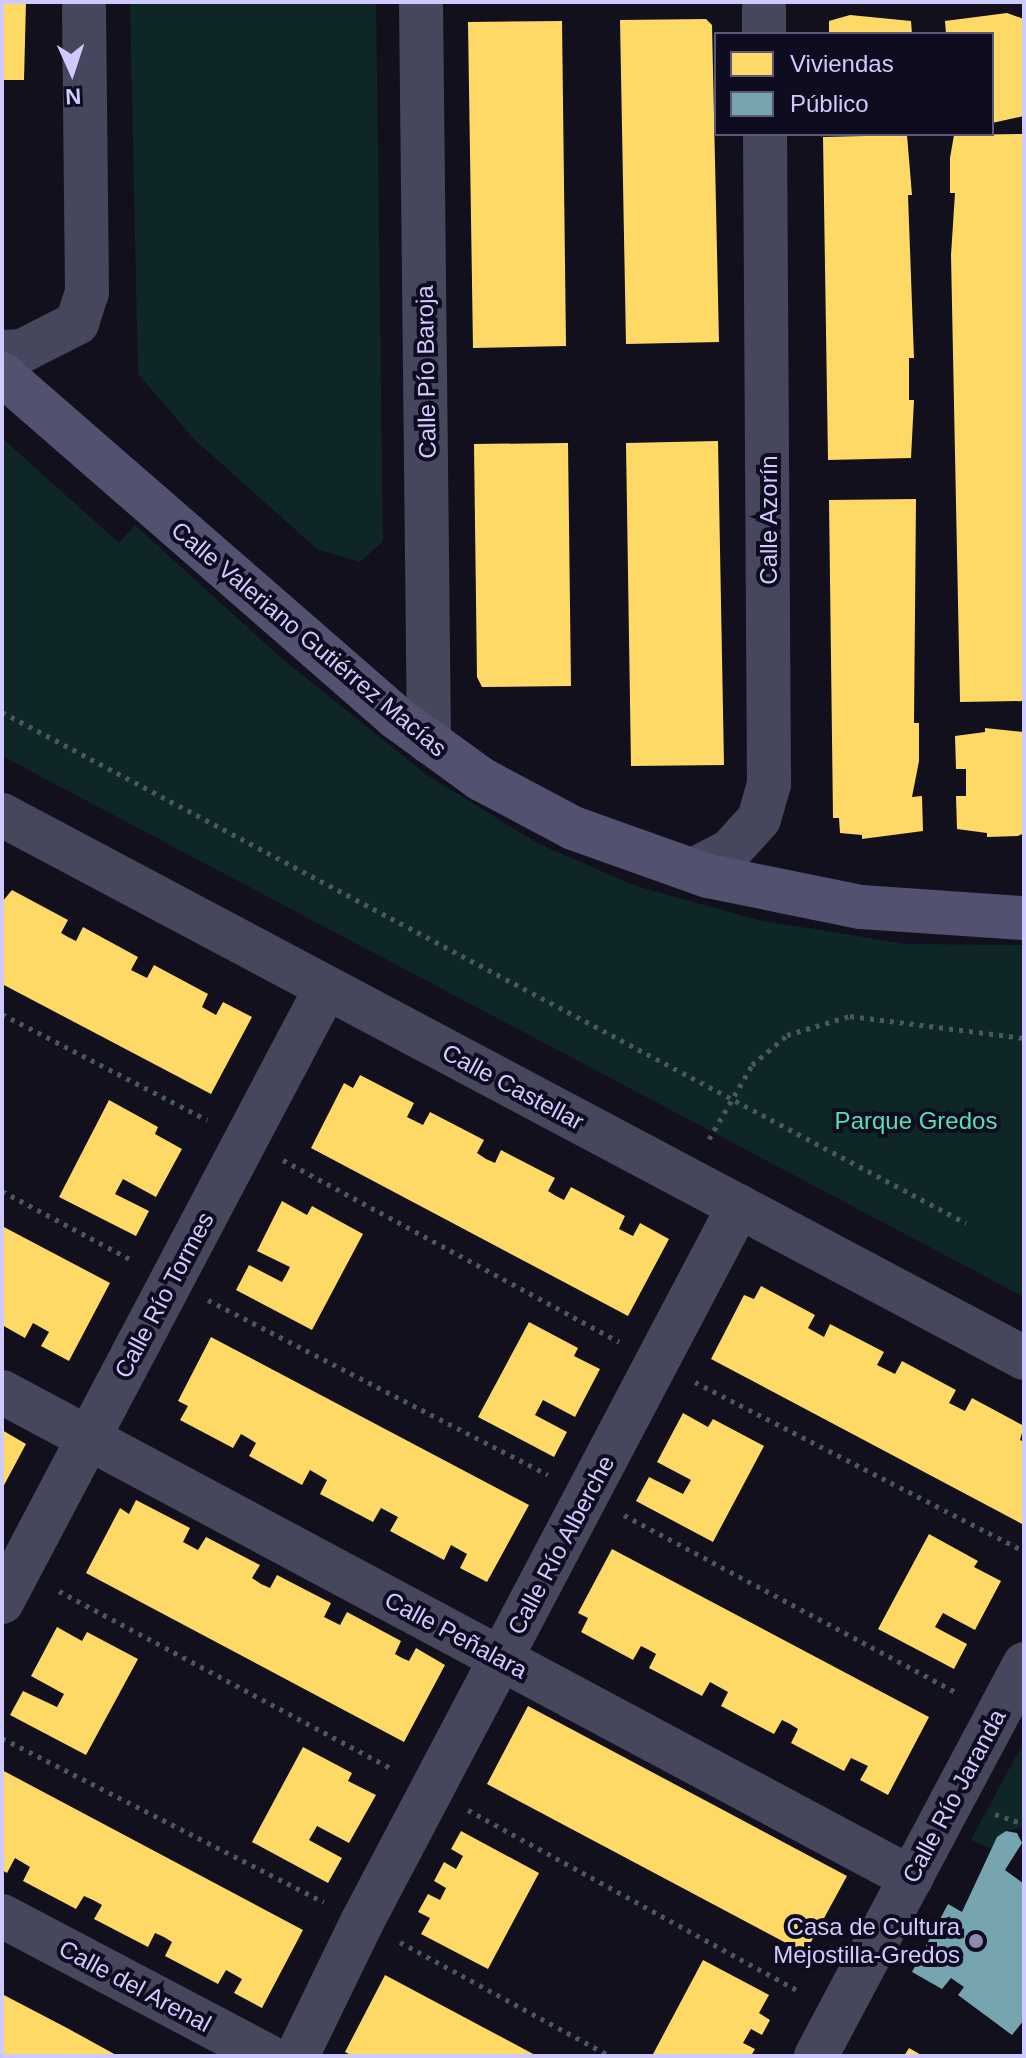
<!DOCTYPE html>
<meta charset="utf-8">
<style>
body{margin:0}
#map{position:relative;width:1026px;height:2058px;overflow:hidden;background:#12101c;font-family:Arial,sans-serif}
div>[style]{position:absolute}
[style*='--x']{left:calc(var(--x)*1px);top:calc(var(--y)*1px);width:calc(var(--w)*1px);rotate:calc(var(--a)*1deg)}
.green>*{inset:0;background:#0f2626}
.homes>*{inset:0;background:#ffd966}
.public>*{inset:0;background:#76a5af}
.path>*{height:5px;margin-top:-2.5px;transform-origin:0;background:repeating-linear-gradient(90deg,#485764 0 4px,transparent 0 10px)}
.minor>*{height:44px;margin:-22px;padding:0 22px;transform-origin:22px;border-radius:22px;background:#46465d}
.secondary>*{height:44px;margin:-22px;padding:0 22px;transform-origin:22px;border-radius:22px;background:#535170}
.dots>*{width:22px;height:22px;translate:-50% -50%;box-sizing:border-box;border:4px solid #0f0c20;border-radius:50%}
span{translate:-50% -50%;white-space:nowrap;text-align:center;line-height:1.15;-webkit-text-stroke:8px #0f0c20;paint-order:stroke}
.street-label{font-size:24px;color:#cfcbff}
.park-label{font-size:24px;color:#56e0b8}
.poi-label{font-size:24px;color:#cfcbff}
.right{translate:-100% -50%;text-align:right}
.frame{position:absolute;inset:0;border:4px solid #cfcbff;pointer-events:none}
.legend{position:absolute;left:714px;top:32px;width:280px;height:104px;box-sizing:border-box;background:#0f0c20;border:2px solid #5c5879;margin:0;padding:10px 14px;list-style:none;font-size:24px;color:#cfcbff}
.legend li{display:flex;align-items:center;gap:16px;height:40px}
.legend b{width:40px;border:2px solid #5c5879}
.north{position:absolute;left:32px;top:32px;width:80px;height:80px;-webkit-text-stroke:6px #0f0c20;paint-order:stroke;rotate:177deg;font-size:22px;font-weight:700;line-height:32px;text-align:center;color:#cfcbff}
.north::after{content:'';display:block;margin:auto;width:28px;height:36px;background:#cfcbff;clip-path:polygon(50% 0,100% 100%,50% 72%,0 100%)}
</style>
<div id="map">
<div class="green">
<i style="clip-path:polygon(130px 2px,376px 2px,383px 541px,360px 562px,317px 549px,194px 439px,138px 374px)"></i>
<i style="clip-path:polygon(2px 438px,119px 543px,135px 525px,280px 657px,427px 775px,539px 844px,636px 886px,758px 920px,906px 944px,1024px 945px,1024px 1297px,2px 756px)"></i>
<i style="clip-path:polygon(1024px 1741px,1024px 1828px,1006px 1830px,995px 1850px,971px 1840px)"></i>
</div>
<div class="homes">
<i style="clip-path:polygon(2px 2px,26px 2px,24px 80px,2px 80px)"></i>
<i style="clip-path:polygon(1007px 13px,1024px 19px,1024px 116px,992px 123px,992px 34px,946px 34px,945px 21px)"></i>
<i style="clip-path:polygon(850px 15px,911px 21px,912px 34px,829px 34px,829px 21px)"></i>
<i style="clip-path:polygon(706px 19px,712px 25px,719px 342px,626px 344px,620px 20px)"></i>
<i style="clip-path:polygon(562px 21px,566px 346px,473px 348px,468px 22px)"></i>
<i style="clip-path:polygon(1024px 134px,1024px 701px,960px 702px,951px 255px,955px 193px,950px 193px,950px 158px,954px 135px)"></i>
<i style="clip-path:polygon(907px 135px,912px 195px,908px 195px,914px 358px,909px 358px,909px 400px,914px 400px,911px 458px,828px 460px,823px 137px)"></i>
<i style="clip-path:polygon(718px 441px,724px 765px,631px 766px,626px 443px)"></i>
<i style="clip-path:polygon(568px 443px,571px 686px,482px 687px,477px 677px,474px 444px)"></i>
<i style="clip-path:polygon(916px 499px,914px 723px,919px 723px,919px 761px,912px 797px,922px 796px,923px 831px,862px 839px,862px 835px,840px 833px,839px 818px,833px 818px,829px 500px)"></i>
<i style="clip-path:polygon(985px 728px,1024px 732px,1024px 833px,1018px 836px,987px 837px,987px 833px,957px 829px,956px 796px,966px 796px,966px 769px,956px 769px,955px 736px,985px 732px)"></i>
<i style="clip-path:polygon(12px 890px,68px 920px,61px 933px,68px 937px,76px 941px,83px 927px,138px 957px,131px 970px,147px 978px,154px 965px,208px 994px,202px 1007px,216px 1015px,223px 1002px,252px 1017px,211px 1094px,2px 984px,2px 902px)"></i>
<i style="clip-path:polygon(360px 1075px,414px 1103px,407px 1117px,423px 1125px,430px 1112px,484px 1140px,477px 1153px,486px 1159px,495px 1163px,501px 1150px,555px 1178px,548px 1191px,556px 1196px,564px 1200px,571px 1187px,625px 1216px,619px 1229px,633px 1236px,640px 1223px,669px 1239px,628px 1316px,311px 1148px,344px 1083px,353px 1088px)"></i>
<i style="clip-path:polygon(109px 1100px,158px 1127px,155px 1134px,182px 1149px,156px 1197px,123px 1179px,115px 1194px,149px 1211px,136px 1236px,59px 1197px)"></i>
<i style="clip-path:polygon(282px 1201px,307px 1215px,312px 1206px,363px 1234px,312px 1330px,236px 1290px,249px 1265px,282px 1282px,286px 1275px,290px 1267px,257px 1251px)"></i>
<i style="clip-path:polygon(2px 1226px,110px 1283px,69px 1361px,41px 1346px,49px 1332px,33px 1323px,25px 1338px,2px 1325px)"></i>
<i style="clip-path:polygon(761px 1286px,815px 1315px,808px 1328px,824px 1337px,830px 1324px,884px 1352px,877px 1365px,895px 1374px,902px 1361px,956px 1390px,949px 1403px,965px 1411px,972px 1398px,1024px 1426px,1020px 1440px,1024px 1442px,1024px 1525px,711px 1359px,744px 1295px,754px 1299px)"></i>
<i style="clip-path:polygon(529px 1322px,578px 1348px,574px 1356px,600px 1369px,575px 1417px,543px 1400px,535px 1415px,567px 1432px,554px 1457px,478px 1417px)"></i>
<i style="clip-path:polygon(211px 1337px,529px 1505px,487px 1582px,460px 1568px,467px 1554px,451px 1545px,444px 1560px,390px 1531px,398px 1517px,381px 1508px,373px 1522px,320px 1494px,327px 1480px,310px 1470px,302px 1485px,249px 1456px,256px 1443px,248px 1438px,241px 1434px,233px 1448px,180px 1420px,188px 1406px,178px 1401px)"></i>
<i style="clip-path:polygon(683px 1413px,708px 1427px,713px 1419px,764px 1446px,713px 1542px,636px 1501px,649px 1477px,683px 1494px,691px 1480px,657px 1462px)"></i>
<i style="clip-path:polygon(2px 1430px,26px 1444px,2px 1489px)"></i>
<i style="clip-path:polygon(136px 1500px,190px 1528px,183px 1542px,198px 1550px,206px 1537px,260px 1565px,252px 1578px,261px 1584px,270px 1588px,277px 1575px,331px 1603px,324px 1617px,340px 1625px,347px 1612px,401px 1641px,395px 1654px,402px 1658px,409px 1661px,416px 1648px,445px 1665px,404px 1742px,86px 1573px,120px 1508px,129px 1514px)"></i>
<i style="clip-path:polygon(929px 1534px,978px 1561px,974px 1567px,1001px 1581px,975px 1630px,943px 1613px,935px 1627px,967px 1644px,954px 1669px,878px 1629px)"></i>
<i style="clip-path:polygon(612px 1549px,929px 1717px,888px 1795px,860px 1780px,868px 1766px,851px 1758px,844px 1771px,791px 1743px,798px 1729px,790px 1724px,782px 1720px,774px 1734px,721px 1706px,728px 1692px,710px 1682px,702px 1696px,649px 1668px,656px 1654px,649px 1650px,641px 1646px,633px 1660px,581px 1632px,588px 1618px,578px 1613px)"></i>
<i style="clip-path:polygon(57px 1627px,82px 1641px,87px 1632px,138px 1659px,86px 1755px,10px 1715px,23px 1691px,57px 1707px,64px 1694px,31px 1676px)"></i>
<i style="clip-path:polygon(528px 1706px,847px 1876px,805px 1953px,487px 1784px)"></i>
<i style="clip-path:polygon(303px 1747px,352px 1773px,348px 1781px,376px 1795px,349px 1843px,317px 1826px,309px 1840px,342px 1858px,328px 1883px,252px 1842px)"></i>
<i style="clip-path:polygon(2px 1770px,303px 1930px,262px 2008px,234px 1993px,242px 1979px,226px 1970px,218px 1984px,165px 1956px,172px 1942px,164px 1937px,155px 1933px,148px 1947px,94px 1919px,102px 1905px,93px 1900px,84px 1896px,76px 1909px,23px 1881px,30px 1867px,15px 1858px,7px 1873px,2px 1870px)"></i>
<i style="clip-path:polygon(461px 1831px,539px 1873px,488px 1969px,421px 1934px,430px 1918px,418px 1912px,428px 1894px,440px 1900px,446px 1888px,434px 1881px,444px 1862px,456px 1869px,463px 1856px,451px 1849px)"></i>
<i style="clip-path:polygon(703px 1960px,769px 1995px,759px 2013px,770px 2020px,762px 2035px,751px 2029px,743px 2043px,755px 2049px,751px 2056px,652px 2056px)"></i>
<i style="clip-path:polygon(385px 1975px,537px 2056px,353px 2056px,345px 2052px)"></i>
<i style="clip-path:polygon(2px 1994px,67px 2028px,118px 2056px,2px 2056px)"></i>
<i style="clip-path:polygon(909px 2048px,923px 2056px,904px 2056px)"></i>
</div>
<div class="public">
<i style="clip-path:polygon(1006px 1831px,1017px 1833px,1022px 1843px,1005px 1870px,1024px 1884px,1024px 2020px,1012px 2035px,958px 1995px,964px 1987px,951px 1978px,942px 1989px,912px 1972px,948px 1904px,962px 1912px,997px 1837px)"></i>
</div>
<div class="path">
<i style="--x:2;--y:712;--w:1091;--a:27.93"></i>
<i style="--x:2;--y:1014;--w:231;--a:27.3"></i>
<i style="--x:709;--y:1139;--w:86;--a:-59.8"></i>
<i style="--x:752;--y:1065;--w:46;--a:-40.6"></i>
<i style="--x:787;--y:1035;--w:66;--a:-16.8"></i>
<i style="--x:850;--y:1016;--w:175;--a:7.2"></i>
<i style="--x:283;--y:1160;--w:382;--a:28.4"></i>
<i style="--x:2;--y:1191;--w:147;--a:28"></i>
<i style="--x:208;--y:1300;--w:382;--a:27.2"></i>
<i style="--x:695;--y:1382;--w:370;--a:27.2"></i>
<i style="--x:624;--y:1515;--w:378;--a:28.1"></i>
<i style="--x:59;--y:1591;--w:378;--a:28.1"></i>
<i style="--x:2;--y:1738;--w:361;--a:27"></i>
<i style="--x:468;--y:1810;--w:379;--a:28.7"></i>
<i style="--x:995;--y:1814;--w:31;--a:19"></i>
<i style="--x:400;--y:1942;--w:239;--a:28.5"></i>
</div>
<div class="minor">
<i style="--x:421;--y:2;--w:740;--a:89.38"></i>
<i style="--x:764;--y:2;--w:32;--a:90"></i>
<i style="--x:2;--y:352;--w:20;--a:-3"></i>
<i style="--x:22;--y:351;--w:62;--a:-27"></i>
<i style="--x:77;--y:323;--w:32;--a:-72"></i>
<i style="--x:87;--y:293;--w:291;--a:-90.6"></i>
<i style="--x:2;--y:815;--w:1157;--a:27.98"></i>
<i style="--x:693;--y:870;--w:42;--a:-27.2"></i>
<i style="--x:730;--y:851;--w:43;--a:-47.8"></i>
<i style="--x:759;--y:819;--w:36;--a:-74"></i>
<i style="--x:769;--y:784;--w:650;--a:-90.35"></i>
<i style="--x:2;--y:1392;--w:1031;--a:28.13"></i>
<i style="--x:2;--y:1602;--w:694;--a:-62.18"></i>
<i style="--x:2;--y:1916;--w:301;--a:27.8"></i>
<i style="--x:297;--y:2056;--w:149;--a:-64.1"></i>
<i style="--x:362;--y:1922;--w:809;--a:-62.23"></i>
<i style="--x:816;--y:2056;--w:444;--a:-62"></i>
</div>
<div class="secondary">
<i style="--x:2;--y:374;--w:524;--a:41.05"></i>
<i style="--x:397;--y:718;--w:104;--a:36"></i>
<i style="--x:481;--y:779;--w:104;--a:28"></i>
<i style="--x:573;--y:828;--w:143;--a:19.6"></i>
<i style="--x:708;--y:876;--w:156;--a:11.5"></i>
<i style="--x:861;--y:907;--w:163;--a:3.9"></i>
</div>
<div class="dots">
<i style="left:976px;top:1941px;background:#8d8ab0"></i>
</div>
<div class="street-label">
<span style="left:426px;top:372px;rotate:-91deg">Calle Pío Baroja</span>
<span style="left:769px;top:520px;rotate:-90deg">Calle Azorín</span>
<span style="left:309px;top:639px;rotate:40deg">Calle Valeriano Gutiérrez Macías</span>
<span style="left:513px;top:1087px;rotate:28deg">Calle Castellar</span>
<span style="left:164px;top:1295px;rotate:-62deg">Calle Río Tormes</span>
<span style="left:561px;top:1545px;rotate:-62deg">Calle Río Alberche</span>
<span style="left:456px;top:1635px;rotate:28deg">Calle Peñalara</span>
<span style="left:954px;top:1796px;rotate:-62deg">Calle Río Jaranda</span>
<span style="left:135px;top:1986px;rotate:28deg">Calle del Arenal</span>
</div>
<div class="park-label">
<span style="left:916px;top:1121px">Parque Gredos</span>
</div>
<div class="poi-label">
<span class="right" style="left:960px;top:1941px">Casa de Cultura<br>Mejostilla-Gredos</span>
</div>
<div class="frame"></div>
<ul class="legend">
<li><b style="height:22px;background:#ffd966"></b>Viviendas</li>
<li><b style="height:22px;background:#76a5af"></b>Público</li>
</ul>
<div class="north">N</div>
</div>
